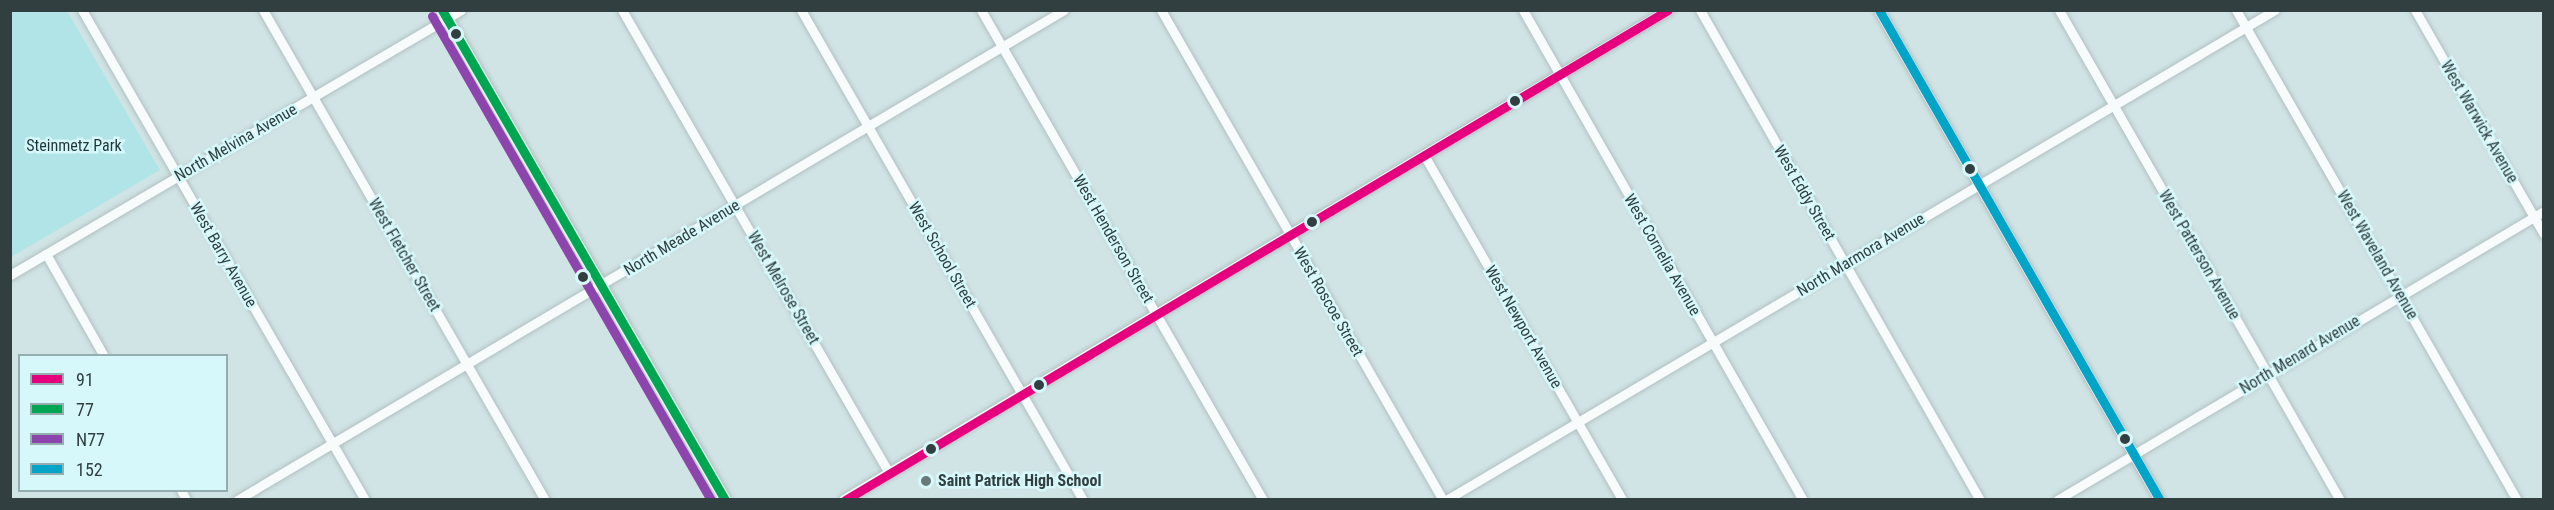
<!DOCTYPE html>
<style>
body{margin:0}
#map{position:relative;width:2554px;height:510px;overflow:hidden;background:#d1e4e5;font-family:"Roboto Condensed",sans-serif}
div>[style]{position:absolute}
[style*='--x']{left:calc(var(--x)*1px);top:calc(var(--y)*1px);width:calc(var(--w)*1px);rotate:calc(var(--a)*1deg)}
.green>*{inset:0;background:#b0e4e7}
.roads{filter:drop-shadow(0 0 2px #b1c0c2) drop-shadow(0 0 2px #b1c0c2)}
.minor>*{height:9px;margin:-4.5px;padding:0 4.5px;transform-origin:4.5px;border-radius:4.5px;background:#f8fbfb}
.tertiary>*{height:10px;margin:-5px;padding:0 5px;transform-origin:5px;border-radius:5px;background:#f8fbfb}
.secondary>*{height:12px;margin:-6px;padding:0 6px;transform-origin:6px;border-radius:6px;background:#eaf2f2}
.bus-1>*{height:9px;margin:-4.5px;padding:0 4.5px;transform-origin:4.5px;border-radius:4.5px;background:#e5007d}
.bus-2>*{height:9px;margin:-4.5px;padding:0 4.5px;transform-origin:4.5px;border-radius:4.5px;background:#00a651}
.bus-3>*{height:9px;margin:-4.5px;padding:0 4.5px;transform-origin:4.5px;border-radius:4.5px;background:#8e44ad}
.bus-4>*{height:9px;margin:-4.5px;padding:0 4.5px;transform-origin:4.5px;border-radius:4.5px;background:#02a4c7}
.dots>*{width:16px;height:16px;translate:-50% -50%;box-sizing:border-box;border:3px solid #d6f8fb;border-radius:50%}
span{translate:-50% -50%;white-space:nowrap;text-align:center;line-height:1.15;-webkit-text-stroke:5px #d6f8fb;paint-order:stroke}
.street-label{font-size:16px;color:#313f40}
.park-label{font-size:16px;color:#1e3638}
.poi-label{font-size:16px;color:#313f40;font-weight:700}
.left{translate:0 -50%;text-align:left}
.frame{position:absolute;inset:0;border:12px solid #313f40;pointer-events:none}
.legend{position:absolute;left:18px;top:354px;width:210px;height:138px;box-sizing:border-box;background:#d6f8fb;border:2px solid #94aeb0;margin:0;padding:8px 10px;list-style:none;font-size:18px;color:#313f40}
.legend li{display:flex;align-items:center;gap:12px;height:30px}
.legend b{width:30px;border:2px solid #94aeb0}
</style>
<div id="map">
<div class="green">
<i style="clip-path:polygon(10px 11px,67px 11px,160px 170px,11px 257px)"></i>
</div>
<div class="roads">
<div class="minor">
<i style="--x:82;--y:10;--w:566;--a:59.99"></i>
<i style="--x:263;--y:10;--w:565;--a:60.08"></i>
<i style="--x:622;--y:10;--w:534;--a:60.03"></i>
<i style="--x:801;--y:10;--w:565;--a:60.08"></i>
<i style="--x:981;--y:10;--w:565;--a:60.08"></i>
<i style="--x:1161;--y:10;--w:565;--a:60.08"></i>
<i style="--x:1523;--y:10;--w:564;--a:60.26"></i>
<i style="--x:1700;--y:10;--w:564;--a:60.26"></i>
<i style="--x:2059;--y:10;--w:565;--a:60.17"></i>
<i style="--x:2236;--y:10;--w:565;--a:60.17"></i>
<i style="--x:2415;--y:10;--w:258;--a:60.1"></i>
<i style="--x:1424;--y:155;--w:398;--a:60.1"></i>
<i style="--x:46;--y:254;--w:117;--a:60.4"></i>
<i style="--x:10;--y:275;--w:523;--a:-30.44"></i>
<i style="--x:181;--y:490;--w:11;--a:63"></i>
<i style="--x:237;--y:500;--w:961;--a:-30.65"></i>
<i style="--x:1446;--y:500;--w:963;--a:-30.59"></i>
<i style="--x:2057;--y:500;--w:566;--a:-30.69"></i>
</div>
<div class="tertiary">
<i style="--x:1879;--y:10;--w:565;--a:60.17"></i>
<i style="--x:844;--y:500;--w:960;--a:-30.71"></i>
</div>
<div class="secondary">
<i style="--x:442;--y:10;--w:566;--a:59.99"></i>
</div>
</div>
<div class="bus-1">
<i style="--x:845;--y:500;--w:958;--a:-30.77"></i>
</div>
<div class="bus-2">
<i style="--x:442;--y:10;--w:566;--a:59.99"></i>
</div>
<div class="bus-3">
<i style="--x:432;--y:16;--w:559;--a:60.04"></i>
</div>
<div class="bus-4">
<i style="--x:1879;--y:10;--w:565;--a:60.17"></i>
</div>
<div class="dots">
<i style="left:456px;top:34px;background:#313f40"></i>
<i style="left:1515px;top:101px;background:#313f40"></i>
<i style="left:1970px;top:169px;background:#313f40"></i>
<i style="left:1312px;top:222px;background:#313f40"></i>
<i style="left:583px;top:277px;background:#313f40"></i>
<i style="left:1039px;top:385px;background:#313f40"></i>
<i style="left:2125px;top:439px;background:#313f40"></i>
<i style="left:931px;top:449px;background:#313f40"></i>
<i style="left:926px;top:481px;background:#69797a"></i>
</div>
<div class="street-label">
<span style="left:2479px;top:122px;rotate:60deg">West Warwick Avenue</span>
<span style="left:236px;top:143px;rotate:-30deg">North Melvina Avenue</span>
<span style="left:1804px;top:193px;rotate:60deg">West Eddy Street</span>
<span style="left:682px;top:238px;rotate:-31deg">North Meade Avenue</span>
<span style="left:1113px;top:239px;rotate:60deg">West Henderson Street</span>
<span style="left:223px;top:255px;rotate:60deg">West Barry Avenue</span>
<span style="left:404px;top:255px;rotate:60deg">West Fletcher Street</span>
<span style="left:942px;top:255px;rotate:60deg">West School Street</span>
<span style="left:1662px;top:255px;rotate:60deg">West Cornelia Avenue</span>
<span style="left:1861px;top:255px;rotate:-31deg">North Marmora Avenue</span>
<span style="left:2199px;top:255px;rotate:60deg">West Patterson Avenue</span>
<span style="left:2377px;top:255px;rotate:60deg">West Waveland Avenue</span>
<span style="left:783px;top:288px;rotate:60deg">West Melrose Street</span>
<span style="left:1328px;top:302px;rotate:60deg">West Roscoe Street</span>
<span style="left:1523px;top:327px;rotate:60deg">West Newport Avenue</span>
<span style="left:2300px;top:355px;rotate:-31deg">North Menard Avenue</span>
</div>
<div class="park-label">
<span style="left:74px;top:146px">Steinmetz Park</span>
</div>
<div class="poi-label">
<span class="left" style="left:938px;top:481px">Saint Patrick High School</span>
</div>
<div class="frame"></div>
<ul class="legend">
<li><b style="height:8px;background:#e5007d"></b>91</li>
<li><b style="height:8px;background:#00a651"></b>77</li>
<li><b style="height:8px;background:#8e44ad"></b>N77</li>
<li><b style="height:8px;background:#02a4c7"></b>152</li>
</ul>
</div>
